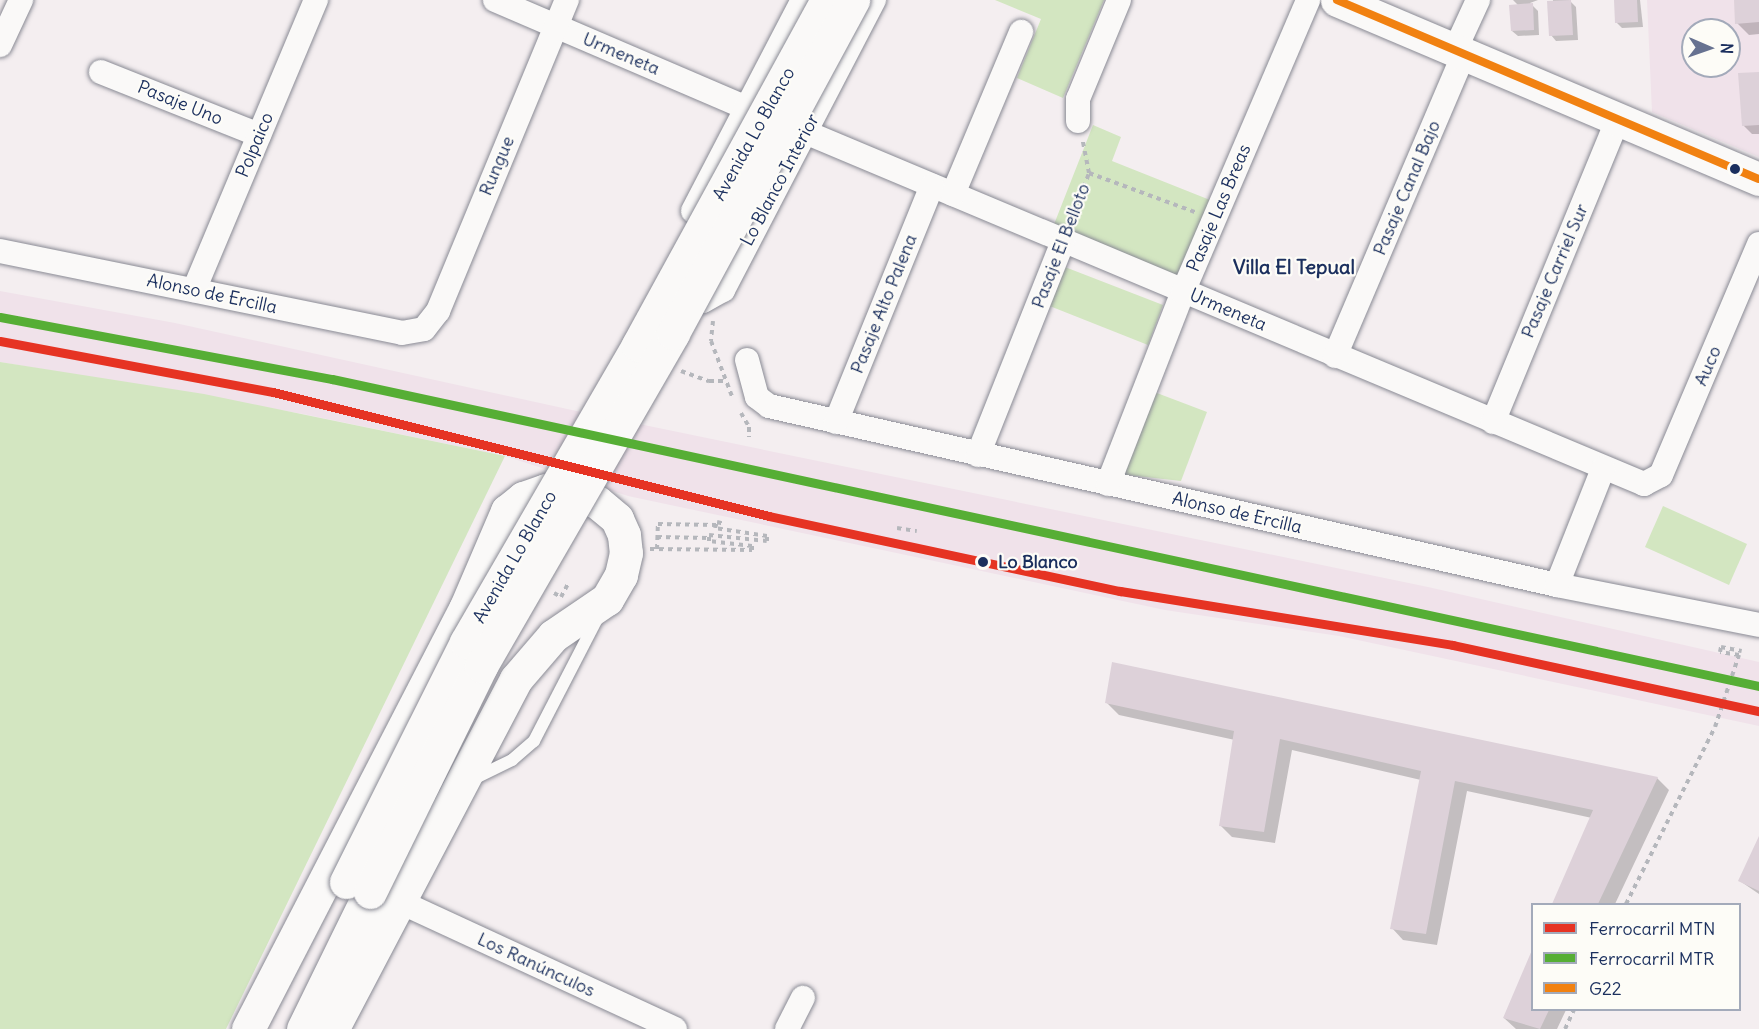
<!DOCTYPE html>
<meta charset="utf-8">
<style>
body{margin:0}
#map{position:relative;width:1759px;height:1029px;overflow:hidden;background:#f4eef0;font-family:Delius,sans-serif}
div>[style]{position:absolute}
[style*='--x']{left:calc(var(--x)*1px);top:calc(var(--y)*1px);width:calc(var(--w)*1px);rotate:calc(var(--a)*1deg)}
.built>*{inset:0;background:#f0e2ea}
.green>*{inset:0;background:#d3e6c1}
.shadow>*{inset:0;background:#0003}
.building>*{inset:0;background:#ddd1d9}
.path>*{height:4px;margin-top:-2px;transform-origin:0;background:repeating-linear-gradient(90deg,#b5b7bc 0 4.5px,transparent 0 9px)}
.roads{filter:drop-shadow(0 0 2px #898a94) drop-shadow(0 0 2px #898a94)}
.lane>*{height:12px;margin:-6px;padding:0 6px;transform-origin:6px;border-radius:6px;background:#faf9f8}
.street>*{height:24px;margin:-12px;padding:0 12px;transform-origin:12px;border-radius:12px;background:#faf9f8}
.secondary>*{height:33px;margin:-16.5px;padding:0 16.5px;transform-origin:16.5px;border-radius:16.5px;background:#faf9f8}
.bridges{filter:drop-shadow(0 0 2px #898a94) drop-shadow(0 0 2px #898a94)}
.secondary-bridge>*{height:33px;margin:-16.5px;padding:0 16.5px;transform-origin:16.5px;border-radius:16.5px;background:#faf9f8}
.bus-1>*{height:8px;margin:-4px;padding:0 4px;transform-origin:4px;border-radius:4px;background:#f18111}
.rail-1>*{height:9px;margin:-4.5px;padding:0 4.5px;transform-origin:4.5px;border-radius:4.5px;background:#e63323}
.rail-2>*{height:9px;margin:-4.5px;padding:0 4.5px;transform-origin:4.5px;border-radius:4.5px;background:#56ae35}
.dots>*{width:16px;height:16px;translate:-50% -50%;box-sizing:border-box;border:3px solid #fdfcf7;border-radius:50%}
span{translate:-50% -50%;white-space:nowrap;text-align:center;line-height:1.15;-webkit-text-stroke:4.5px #fdfcf7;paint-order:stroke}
.street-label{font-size:18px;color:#1b2f5e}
.stop-label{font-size:18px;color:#1b2f5e;font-weight:700}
.left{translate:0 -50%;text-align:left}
.neighbourhood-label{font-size:20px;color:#1b2f5e;font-weight:700}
.legend{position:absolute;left:1531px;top:903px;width:210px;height:108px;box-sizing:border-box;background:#fdfcf7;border:2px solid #a3aaba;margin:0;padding:8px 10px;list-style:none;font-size:18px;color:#1b2f5e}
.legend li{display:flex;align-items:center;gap:12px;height:30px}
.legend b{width:30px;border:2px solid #a3aaba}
.north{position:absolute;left:1681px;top:18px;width:60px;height:60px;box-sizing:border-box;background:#fdfcf7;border:2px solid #a3aaba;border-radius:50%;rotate:92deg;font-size:16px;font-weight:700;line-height:24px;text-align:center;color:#1b2f5e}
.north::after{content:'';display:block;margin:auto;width:21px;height:27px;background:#677291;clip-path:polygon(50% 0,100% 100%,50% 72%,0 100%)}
</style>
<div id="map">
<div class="built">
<i style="clip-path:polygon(evenodd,1647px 0,1759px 0,1759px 157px,1652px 112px,1647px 0,1693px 30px,1729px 30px,1729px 66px,1693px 66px,1693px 30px)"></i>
<i style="clip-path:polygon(0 291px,175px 323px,581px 412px,1428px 587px,1759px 662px,1759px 726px,1339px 636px,1165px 610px,628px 496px,505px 456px,303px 414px,0 362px)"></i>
</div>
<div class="green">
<i style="clip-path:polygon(995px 0,1104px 0,1063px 98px,1017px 78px,1041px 19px)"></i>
<i style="clip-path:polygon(1093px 125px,1121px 137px,1112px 161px,1210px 200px,1177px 282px,1051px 232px)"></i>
<i style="clip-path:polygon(1052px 262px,1163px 305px,1148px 345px,1037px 301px)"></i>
<i style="clip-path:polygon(0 362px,204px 394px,505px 456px,226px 1029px,0 1029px)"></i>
<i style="clip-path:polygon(1149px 390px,1207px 412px,1181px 481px,1118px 474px)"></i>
<i style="clip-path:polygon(1663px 506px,1747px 544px,1729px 585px,1645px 547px)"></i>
</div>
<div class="shadow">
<i style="clip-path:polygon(1513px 0,1538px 0,1530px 3px,1538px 11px,1539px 35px,1518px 36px,1512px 31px,1519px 6px)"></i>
<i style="clip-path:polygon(1553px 0,1574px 0,1569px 0,1576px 7px,1578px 40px,1556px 41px,1551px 35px)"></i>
<i style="clip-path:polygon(1615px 0,1640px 0,1643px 27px,1622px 28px,1616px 22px)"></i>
<i style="clip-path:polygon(1736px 0,1759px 0,1759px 34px,1749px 35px,1737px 23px)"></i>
<i style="clip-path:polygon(1759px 73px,1759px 134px,1752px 134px,1743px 125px)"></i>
<i style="clip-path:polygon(1107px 703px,1657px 778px,1669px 790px,1615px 904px,1554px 904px,1592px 818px,1467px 791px,1437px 945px,1403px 940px,1392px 928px,1421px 780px,1292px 750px,1275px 843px,1232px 837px,1221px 826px,1235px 740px,1119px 715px)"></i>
<i style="clip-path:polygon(1759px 840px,1759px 894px,1740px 881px)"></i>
<i style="clip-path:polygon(1532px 953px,1532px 1010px,1566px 1010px,1557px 1029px,1516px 1029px,1504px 1018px)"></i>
</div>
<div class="building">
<i style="clip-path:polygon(1571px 0,1573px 35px,1549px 36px,1547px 1px)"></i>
<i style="clip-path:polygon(1614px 0,1637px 0,1638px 22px,1615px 23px)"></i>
<i style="clip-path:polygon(1734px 0,1759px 0,1759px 22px,1735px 24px)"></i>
<i style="clip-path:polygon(1533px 3px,1534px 30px,1511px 31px,1509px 5px)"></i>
<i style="clip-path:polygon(1759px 72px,1759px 125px,1742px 126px,1738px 73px)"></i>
<i style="clip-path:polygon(1112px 662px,1658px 777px,1598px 904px,1552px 904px,1593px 810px,1455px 781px,1426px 934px,1390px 929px,1421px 771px,1280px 739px,1264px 832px,1219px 826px,1234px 731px,1105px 703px)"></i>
<i style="clip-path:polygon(1759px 836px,1759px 891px,1738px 881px)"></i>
<i style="clip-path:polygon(1532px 950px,1532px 1010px,1549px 1010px,1540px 1029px,1503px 1018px)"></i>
</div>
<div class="path">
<i style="--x:1089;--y:173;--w:113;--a:20.2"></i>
<i style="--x:1071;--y:221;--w:51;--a:-69.4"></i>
<i style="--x:1089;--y:173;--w:32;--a:-101"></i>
<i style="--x:713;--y:321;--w:20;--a:96"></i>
<i style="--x:711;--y:341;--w:62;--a:69.2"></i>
<i style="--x:681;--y:371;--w:30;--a:20"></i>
<i style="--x:709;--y:381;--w:15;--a:0"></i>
<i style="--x:741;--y:413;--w:16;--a:60"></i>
<i style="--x:749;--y:427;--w:10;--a:90"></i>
<i style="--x:897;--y:528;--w:20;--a:9"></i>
<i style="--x:657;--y:537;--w:52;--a:1.1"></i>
<i style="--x:650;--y:549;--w:102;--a:0.6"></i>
<i style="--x:752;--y:550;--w:4;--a:-90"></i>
<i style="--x:752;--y:546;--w:43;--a:-173.4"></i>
<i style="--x:709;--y:541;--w:6;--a:-90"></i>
<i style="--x:709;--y:535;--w:58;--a:5.9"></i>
<i style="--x:767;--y:541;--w:5;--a:-90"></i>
<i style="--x:767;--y:536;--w:53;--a:-171.3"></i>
<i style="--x:715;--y:528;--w:6;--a:-72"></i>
<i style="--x:717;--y:522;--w:8;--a:14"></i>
<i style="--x:657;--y:549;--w:25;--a:-88"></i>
<i style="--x:658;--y:524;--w:58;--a:1"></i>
<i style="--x:554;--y:593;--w:8;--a:30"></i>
<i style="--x:561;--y:597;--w:15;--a:-62"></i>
<i style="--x:1626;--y:904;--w:198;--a:-63.3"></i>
<i style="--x:1715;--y:727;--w:76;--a:-71.6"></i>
<i style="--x:1739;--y:655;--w:19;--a:-171"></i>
<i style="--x:1720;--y:652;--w:5;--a:-79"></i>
<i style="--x:1721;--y:647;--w:21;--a:11"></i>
<i style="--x:1565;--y:1029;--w:21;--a:-65"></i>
</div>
<div class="roads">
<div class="lane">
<i style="--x:471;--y:780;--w:46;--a:-26"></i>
<i style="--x:512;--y:760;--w:29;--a:-41"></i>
<i style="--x:534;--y:741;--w:142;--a:-62.7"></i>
</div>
<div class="street">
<i style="--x:495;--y:0;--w:274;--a:23.2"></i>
<i style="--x:0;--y:45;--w:50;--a:-65"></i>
<i style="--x:1455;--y:50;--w:55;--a:-65.3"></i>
<i style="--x:101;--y:72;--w:170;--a:21.7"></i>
<i style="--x:1078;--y:121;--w:22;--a:-90"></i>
<i style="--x:1078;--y:99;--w:107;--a:-67.5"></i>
<i style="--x:805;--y:132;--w:910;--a:22.76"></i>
<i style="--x:1644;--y:484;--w:19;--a:-28"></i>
<i style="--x:1661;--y:475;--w:251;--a:-67"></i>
<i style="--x:953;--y:194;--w:176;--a:-67.2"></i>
<i style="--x:693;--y:211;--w:238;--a:-62.5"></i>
<i style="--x:0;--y:251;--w:410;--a:11.5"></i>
<i style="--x:402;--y:333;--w:22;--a:-10"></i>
<i style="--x:424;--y:329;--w:23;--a:-52"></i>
<i style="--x:438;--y:311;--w:337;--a:-67.5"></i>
<i style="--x:194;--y:290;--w:315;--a:-67.2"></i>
<i style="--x:681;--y:299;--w:22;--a:5"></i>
<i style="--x:703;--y:301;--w:23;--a:-29"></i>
<i style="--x:723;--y:290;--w:327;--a:-62.5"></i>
<i style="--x:1335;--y:356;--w:328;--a:-66.9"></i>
<i style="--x:747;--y:360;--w:38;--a:75"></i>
<i style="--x:757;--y:397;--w:15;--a:37"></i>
<i style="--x:769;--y:406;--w:808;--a:12.8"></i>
<i style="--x:1557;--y:585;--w:206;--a:11.2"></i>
<i style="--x:836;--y:422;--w:255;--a:-67.9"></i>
<i style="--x:1493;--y:422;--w:328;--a:-67.6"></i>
<i style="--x:978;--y:455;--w:230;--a:-68.3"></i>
<i style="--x:1108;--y:484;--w:206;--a:-68.7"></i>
<i style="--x:1183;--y:292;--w:318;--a:-66.8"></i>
<i style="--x:1557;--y:585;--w:125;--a:-68.4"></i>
<i style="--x:398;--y:901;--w:305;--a:24.8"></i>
<i style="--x:787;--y:1029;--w:35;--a:-63"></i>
</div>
<div class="secondary">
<i style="--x:1337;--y:0;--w:458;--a:23"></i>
<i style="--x:248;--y:1029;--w:473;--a:-62.7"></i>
<i style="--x:465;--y:609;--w:107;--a:-66.8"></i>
<i style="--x:507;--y:511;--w:21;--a:-39"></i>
<i style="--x:523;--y:498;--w:24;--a:-19"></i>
<i style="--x:546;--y:490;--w:22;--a:3"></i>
<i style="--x:568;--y:491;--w:31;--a:21"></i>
<i style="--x:597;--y:502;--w:26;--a:40"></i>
<i style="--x:617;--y:519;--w:17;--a:66"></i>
<i style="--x:624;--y:535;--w:18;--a:84"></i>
<i style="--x:626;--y:553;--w:23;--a:103"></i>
<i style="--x:621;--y:575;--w:28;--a:120"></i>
<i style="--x:607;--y:599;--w:65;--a:145.6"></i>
<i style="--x:553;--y:636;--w:57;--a:130.7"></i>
<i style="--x:516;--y:679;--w:395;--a:117.7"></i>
<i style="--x:303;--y:1029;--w:153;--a:-63.9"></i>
</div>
</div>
<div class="bridges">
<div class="secondary-bridge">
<i style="--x:346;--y:882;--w:268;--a:-63.4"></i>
<i style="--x:466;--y:642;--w:343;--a:-59.9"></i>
<i style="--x:638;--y:345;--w:393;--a:-61.3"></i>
<i style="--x:370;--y:892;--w:252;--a:-63.8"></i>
<i style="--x:481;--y:666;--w:384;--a:-60"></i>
<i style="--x:673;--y:333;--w:379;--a:-61.6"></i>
</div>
</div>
<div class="bus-1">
<i style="--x:1337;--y:0;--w:458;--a:23"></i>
</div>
<div class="rail-1">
<i style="--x:0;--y:341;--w:278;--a:10.6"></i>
<i style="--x:273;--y:392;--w:511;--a:14.04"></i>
<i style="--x:769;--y:516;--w:359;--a:12.1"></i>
<i style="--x:1120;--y:591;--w:337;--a:9.2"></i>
<i style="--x:1453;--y:645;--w:313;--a:12.2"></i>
</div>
<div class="rail-2">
<i style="--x:0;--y:317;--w:338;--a:10.6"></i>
<i style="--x:332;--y:379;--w:1460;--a:12.14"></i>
</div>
<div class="dots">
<i style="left:1735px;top:169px;background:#1b2f5e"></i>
<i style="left:983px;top:562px;background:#1b2f5e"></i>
</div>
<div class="street-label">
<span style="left:621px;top:54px;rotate:23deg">Urmeneta</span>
<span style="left:180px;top:103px;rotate:22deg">Pasaje Uno</span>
<span style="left:754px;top:134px;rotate:-61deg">Avenida Lo Blanco</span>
<span style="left:255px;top:145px;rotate:-67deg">Polpaico</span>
<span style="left:497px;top:166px;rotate:-67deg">Rungue</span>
<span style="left:780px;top:180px;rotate:-62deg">Lo Blanco Interior</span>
<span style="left:1407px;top:188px;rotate:-67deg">Pasaje Canal Bajo</span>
<span style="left:1219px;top:208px;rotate:-67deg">Pasaje Las Breas</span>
<span style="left:1061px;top:246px;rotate:-69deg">Pasaje El Belloto</span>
<span style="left:1555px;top:271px;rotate:-67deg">Pasaje Carriel Sur</span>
<span style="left:212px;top:294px;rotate:12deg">Alonso de Ercilla</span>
<span style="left:884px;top:304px;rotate:-68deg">Pasaje Alto Palena</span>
<span style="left:1228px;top:310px;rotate:23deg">Urmeneta</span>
<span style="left:1708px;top:366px;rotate:-67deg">Auco</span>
<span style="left:1237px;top:513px;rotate:13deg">Alonso de Ercilla</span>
<span style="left:515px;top:557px;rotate:-60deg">Avenida Lo Blanco</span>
<span style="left:536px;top:965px;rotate:25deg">Los Ranúnculos</span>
</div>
<div class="stop-label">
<span class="left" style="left:998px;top:562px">Lo Blanco</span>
</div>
<div class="neighbourhood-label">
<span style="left:1294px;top:266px">Villa El Tepual</span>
</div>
<ul class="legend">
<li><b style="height:8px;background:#e63323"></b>Ferrocarril MTN</li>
<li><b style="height:8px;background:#56ae35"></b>Ferrocarril MTR</li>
<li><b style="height:8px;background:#f18111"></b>G22</li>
</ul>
<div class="north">N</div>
</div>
